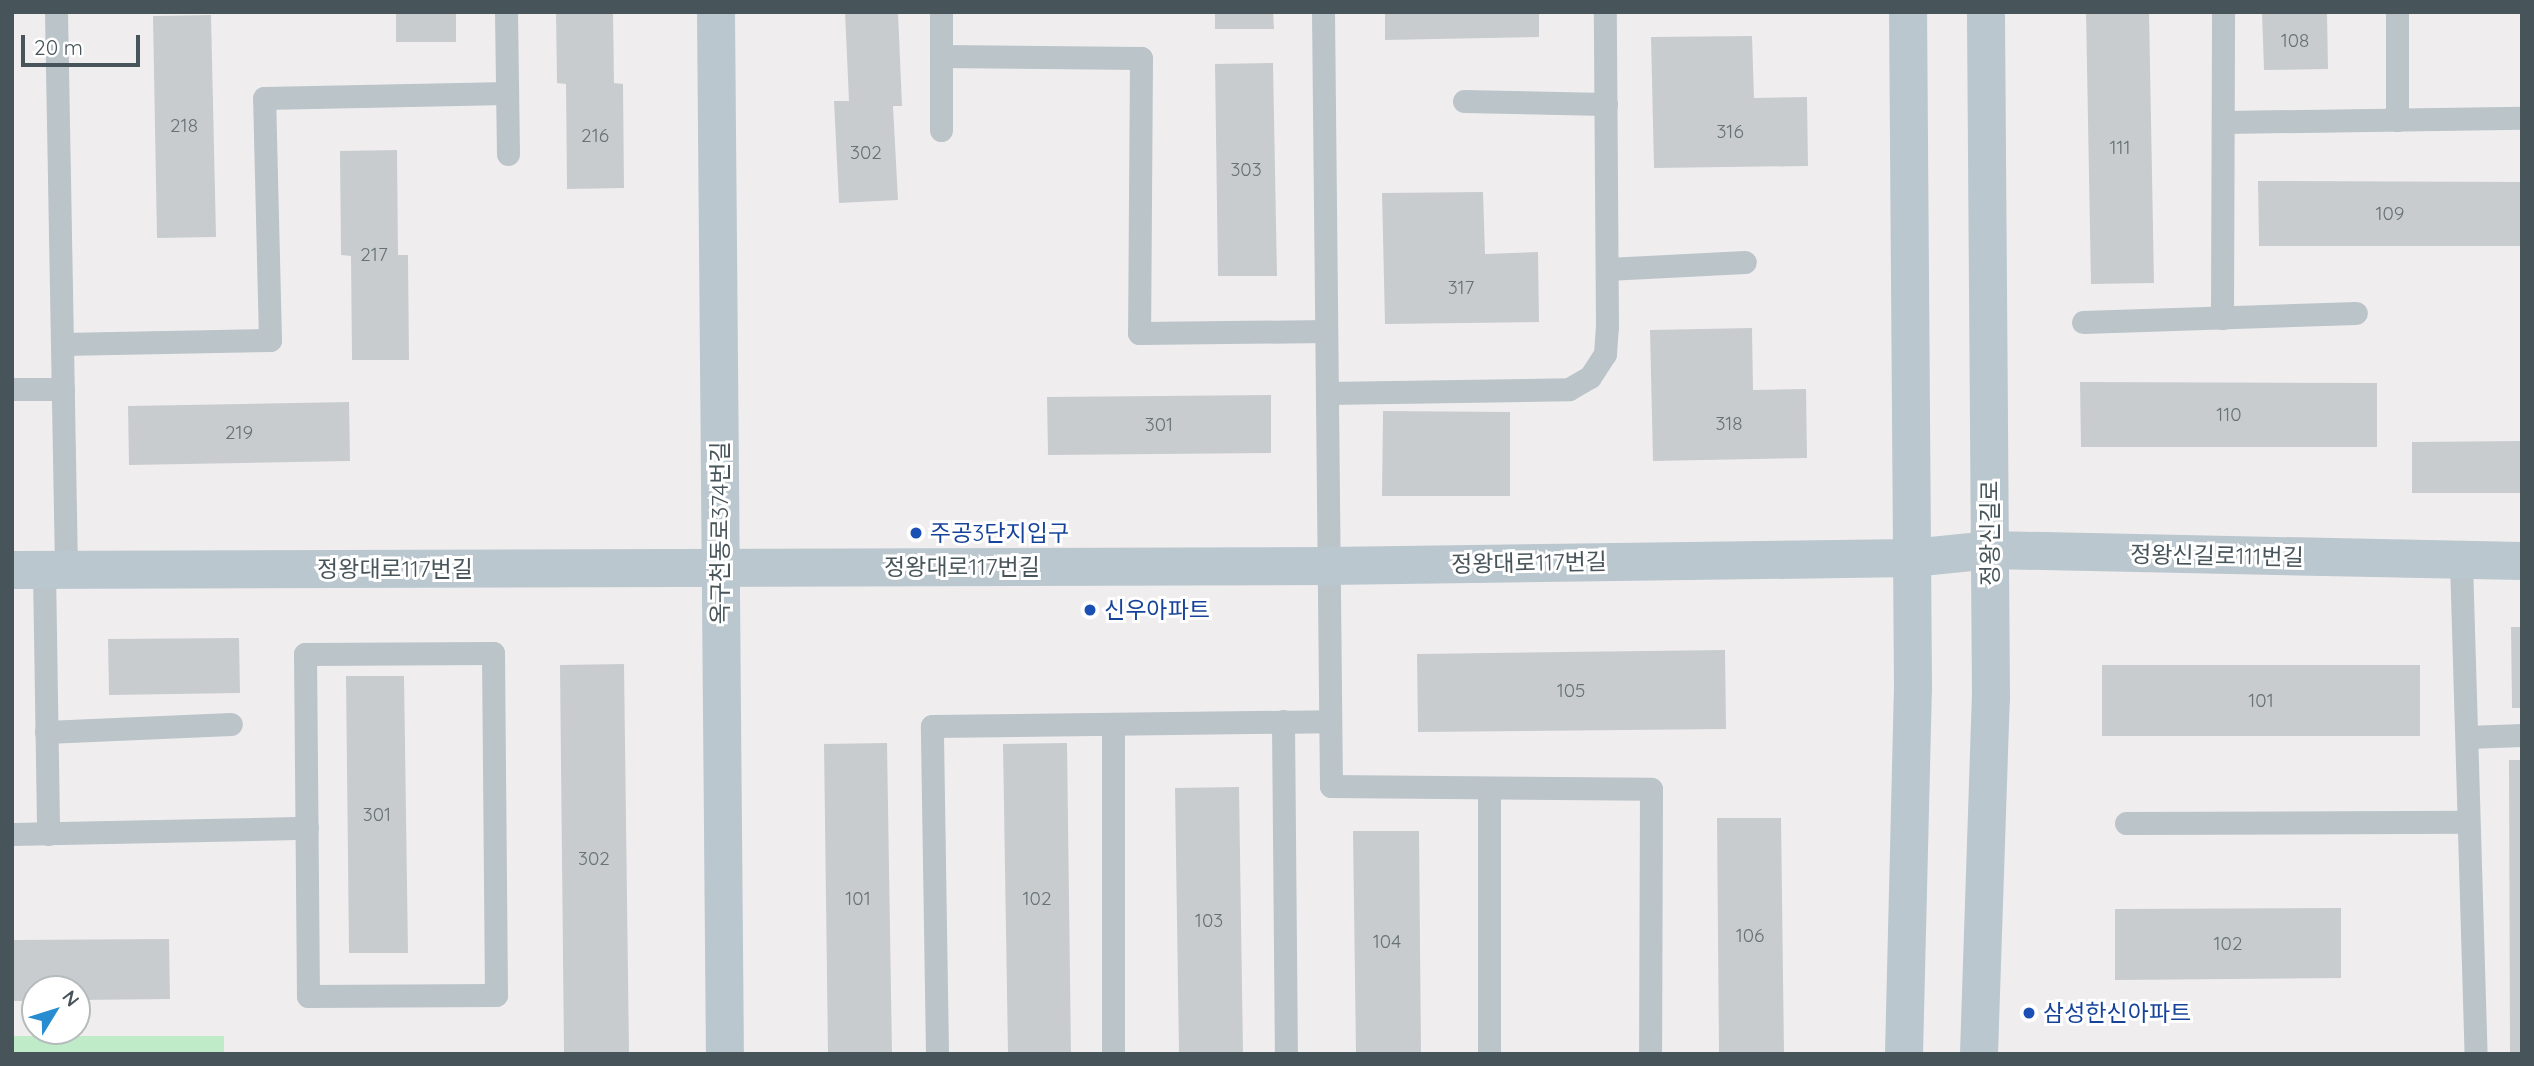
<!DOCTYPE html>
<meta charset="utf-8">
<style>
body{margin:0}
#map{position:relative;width:2534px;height:1066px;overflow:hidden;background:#f0edee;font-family:Quicksand,"Noto Sans KR",sans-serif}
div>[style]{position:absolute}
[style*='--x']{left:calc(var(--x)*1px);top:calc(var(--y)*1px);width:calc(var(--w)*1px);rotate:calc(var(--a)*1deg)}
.green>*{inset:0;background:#bfebc9}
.building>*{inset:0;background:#c8cccf}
.lane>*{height:23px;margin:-11.5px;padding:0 11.5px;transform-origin:11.5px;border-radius:11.5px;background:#bac4c9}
.secondary>*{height:38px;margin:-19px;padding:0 19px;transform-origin:19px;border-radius:19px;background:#bac7ce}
.dots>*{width:19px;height:19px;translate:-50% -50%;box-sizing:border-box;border:4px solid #fff;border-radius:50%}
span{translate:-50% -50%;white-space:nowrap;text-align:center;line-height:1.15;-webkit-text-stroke:6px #fff;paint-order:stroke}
.number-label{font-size:19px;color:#677276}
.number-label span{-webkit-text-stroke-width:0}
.street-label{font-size:23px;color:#475459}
.transit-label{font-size:23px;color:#164399}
.left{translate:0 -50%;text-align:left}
.frame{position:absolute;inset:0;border:14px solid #475459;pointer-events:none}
.north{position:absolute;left:21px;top:975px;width:70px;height:70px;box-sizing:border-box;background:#fff;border:2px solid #b5bbbd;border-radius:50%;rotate:52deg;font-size:19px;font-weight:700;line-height:28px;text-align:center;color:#475459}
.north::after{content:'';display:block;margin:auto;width:24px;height:32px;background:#278cd0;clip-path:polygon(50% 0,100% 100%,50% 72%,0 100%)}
.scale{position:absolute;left:21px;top:35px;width:119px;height:32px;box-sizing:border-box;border:4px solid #475459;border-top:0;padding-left:9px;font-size:21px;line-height:24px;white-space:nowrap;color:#475459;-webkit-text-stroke:5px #fff;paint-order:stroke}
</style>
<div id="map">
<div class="green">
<i style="clip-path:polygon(12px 1036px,224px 1036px,224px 1054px,12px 1054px)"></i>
</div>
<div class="building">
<i style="clip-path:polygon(396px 12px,456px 12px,456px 42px,396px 42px)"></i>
<i style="clip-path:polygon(556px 12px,613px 12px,614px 83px,623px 84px,624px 188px,567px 189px,566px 84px,557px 83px)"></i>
<i style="clip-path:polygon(845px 12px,898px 12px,902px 106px,893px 106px,898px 200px,839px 203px,834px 101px,849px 101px)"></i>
<i style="clip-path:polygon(1215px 12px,1273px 12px,1274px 29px,1215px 29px)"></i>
<i style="clip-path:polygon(1385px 12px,1539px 12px,1539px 37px,1385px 40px)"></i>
<i style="clip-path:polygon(2086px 12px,2149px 12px,2154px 283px,2091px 284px)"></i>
<i style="clip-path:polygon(2262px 12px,2327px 12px,2328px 69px,2264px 70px)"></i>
<i style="clip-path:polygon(211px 15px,216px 237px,157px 238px,153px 16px)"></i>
<i style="clip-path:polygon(1752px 36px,1754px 98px,1807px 97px,1808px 166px,1654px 168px,1651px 37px)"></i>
<i style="clip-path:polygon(1273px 63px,1277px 276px,1218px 276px,1215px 64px)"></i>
<i style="clip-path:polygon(397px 150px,398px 255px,408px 255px,409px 360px,352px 360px,351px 256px,341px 255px,340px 151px)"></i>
<i style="clip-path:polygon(2258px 181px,2522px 182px,2522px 246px,2259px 246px)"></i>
<i style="clip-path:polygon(1483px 192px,1485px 254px,1538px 252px,1539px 322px,1385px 324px,1382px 193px)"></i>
<i style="clip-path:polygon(1752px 328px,1753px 390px,1806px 389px,1807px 458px,1653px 461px,1650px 330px)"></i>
<i style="clip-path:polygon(2080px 382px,2377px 383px,2377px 447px,2081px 447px)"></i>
<i style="clip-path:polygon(1271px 395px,1271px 453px,1048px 455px,1047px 397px)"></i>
<i style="clip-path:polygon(349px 402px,350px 461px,129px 465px,128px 406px)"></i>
<i style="clip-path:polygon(1383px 411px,1510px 412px,1510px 496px,1382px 496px)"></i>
<i style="clip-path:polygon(2522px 441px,2522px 493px,2412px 493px,2412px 442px)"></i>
<i style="clip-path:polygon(2511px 627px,2522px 627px,2522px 708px,2512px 708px)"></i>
<i style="clip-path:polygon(239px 638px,240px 693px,109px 695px,108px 639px)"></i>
<i style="clip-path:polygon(1725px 650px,1726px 729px,1418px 732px,1417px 654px)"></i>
<i style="clip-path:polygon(624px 664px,629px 1054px,564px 1054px,560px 665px)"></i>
<i style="clip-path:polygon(2102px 665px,2420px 665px,2420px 736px,2102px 736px)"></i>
<i style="clip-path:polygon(346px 676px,404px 676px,408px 953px,349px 953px)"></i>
<i style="clip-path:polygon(887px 743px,892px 1054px,828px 1054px,824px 744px)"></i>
<i style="clip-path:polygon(1067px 743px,1071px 1054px,1008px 1054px,1003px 744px)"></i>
<i style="clip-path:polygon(2509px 760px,2522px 760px,2522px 1054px,2510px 1054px)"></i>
<i style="clip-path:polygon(1239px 787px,1243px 1054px,1179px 1054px,1175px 788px)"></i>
<i style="clip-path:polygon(1717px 818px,1781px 818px,1784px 1054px,1719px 1054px)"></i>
<i style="clip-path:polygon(1353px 831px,1419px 831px,1421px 1054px,1356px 1054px)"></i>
<i style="clip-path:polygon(2341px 908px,2341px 978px,2115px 980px,2115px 909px)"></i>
<i style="clip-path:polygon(169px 939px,170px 999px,77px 1000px,77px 989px,35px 989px,35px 1001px,12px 1001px,12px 940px)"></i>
</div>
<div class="lane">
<i style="--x:56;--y:12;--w:558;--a:88.97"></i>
<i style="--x:506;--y:12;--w:142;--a:89.2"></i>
<i style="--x:941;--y:12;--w:118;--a:90"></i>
<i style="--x:1323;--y:12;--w:774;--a:89.41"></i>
<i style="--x:1331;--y:786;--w:320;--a:0.5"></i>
<i style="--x:1651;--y:789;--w:265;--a:90.2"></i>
<i style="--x:2397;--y:12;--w:108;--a:90"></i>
<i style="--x:941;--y:56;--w:200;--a:0.6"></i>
<i style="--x:1141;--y:58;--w:275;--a:90.4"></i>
<i style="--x:1139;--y:333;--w:187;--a:-0.6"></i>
<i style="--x:1464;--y:101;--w:142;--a:1.2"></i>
<i style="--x:2223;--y:122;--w:299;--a:-0.8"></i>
<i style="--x:1607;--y:269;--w:138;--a:-2.9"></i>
<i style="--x:2222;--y:318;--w:306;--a:-89.8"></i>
<i style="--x:2083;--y:322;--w:273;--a:-1.9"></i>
<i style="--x:62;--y:344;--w:208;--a:-1.1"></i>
<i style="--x:270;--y:340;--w:242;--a:-91.4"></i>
<i style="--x:264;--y:98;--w:243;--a:-1.2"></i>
<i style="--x:12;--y:389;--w:51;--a:0"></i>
<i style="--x:1327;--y:393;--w:242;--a:-0.9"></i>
<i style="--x:1569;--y:389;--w:24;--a:-30"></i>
<i style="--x:1590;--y:377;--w:27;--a:-57"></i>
<i style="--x:1605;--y:354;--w:27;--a:-86"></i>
<i style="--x:1607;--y:327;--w:315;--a:-90.4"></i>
<i style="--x:2461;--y:562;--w:492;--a:88.3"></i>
<i style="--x:44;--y:570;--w:264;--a:89.1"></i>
<i style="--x:493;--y:653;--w:342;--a:89.5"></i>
<i style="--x:496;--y:995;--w:188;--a:179.7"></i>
<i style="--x:308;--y:996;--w:342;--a:-90.5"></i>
<i style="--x:305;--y:654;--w:188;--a:-0.3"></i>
<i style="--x:1283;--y:721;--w:333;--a:89.5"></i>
<i style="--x:46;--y:732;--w:185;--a:-2.5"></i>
<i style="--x:2467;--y:737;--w:55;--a:-2.1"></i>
<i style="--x:1489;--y:788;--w:266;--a:90"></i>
<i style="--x:2126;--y:823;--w:342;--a:-0.2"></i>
<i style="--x:12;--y:834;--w:295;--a:-1.2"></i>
<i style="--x:937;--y:1054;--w:328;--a:-90.9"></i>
<i style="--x:932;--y:726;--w:398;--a:-0.7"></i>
<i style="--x:1113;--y:1054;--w:330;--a:-90"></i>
</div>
<div class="secondary">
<i style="--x:716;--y:12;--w:1042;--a:89.51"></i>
<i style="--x:12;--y:570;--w:1316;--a:-0.17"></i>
<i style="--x:1328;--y:566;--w:584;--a:-0.78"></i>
<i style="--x:1912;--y:558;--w:79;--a:-5.8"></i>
<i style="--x:1991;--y:550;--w:531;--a:1.19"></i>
<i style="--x:1904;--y:1054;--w:366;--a:-88.6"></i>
<i style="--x:1913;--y:688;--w:676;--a:-90.42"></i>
<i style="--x:1979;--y:1054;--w:355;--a:-88.1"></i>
<i style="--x:1991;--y:699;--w:687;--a:-90.42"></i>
</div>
<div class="dots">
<i style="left:916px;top:533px;background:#1a4fb4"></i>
<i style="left:1090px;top:610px;background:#1a4fb4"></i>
<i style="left:2029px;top:1013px;background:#1a4fb4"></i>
</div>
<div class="number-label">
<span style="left:2295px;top:41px">108</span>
<span style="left:184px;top:126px">218</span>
<span style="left:1730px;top:132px">316</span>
<span style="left:595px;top:136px">216</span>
<span style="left:2120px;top:148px">111</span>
<span style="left:866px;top:153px">302</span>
<span style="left:1246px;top:170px">303</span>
<span style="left:2390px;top:214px">109</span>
<span style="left:374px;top:255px">217</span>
<span style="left:1461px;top:288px">317</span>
<span style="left:2229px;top:415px">110</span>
<span style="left:1729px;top:424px">318</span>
<span style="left:1159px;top:425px">301</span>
<span style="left:239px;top:433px">219</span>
<span style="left:1571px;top:691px">105</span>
<span style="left:2261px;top:701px">101</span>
<span style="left:377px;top:815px">301</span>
<span style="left:594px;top:859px">302</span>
<span style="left:858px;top:899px">101</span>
<span style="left:1037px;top:899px">102</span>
<span style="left:1209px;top:921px">103</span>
<span style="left:1750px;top:936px">106</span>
<span style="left:1387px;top:942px">104</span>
<span style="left:2228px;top:944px">102</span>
</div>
<div class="street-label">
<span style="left:720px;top:533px;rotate:-90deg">옥구천동로374번길</span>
<span style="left:1990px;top:533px;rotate:-90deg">정왕신길로</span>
<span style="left:2217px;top:556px;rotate:1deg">정왕신길로111번길</span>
<span style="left:1529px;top:563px;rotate:-1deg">정왕대로117번길</span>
<span style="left:962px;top:567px">정왕대로117번길</span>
<span style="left:395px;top:569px">정왕대로117번길</span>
</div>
<div class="transit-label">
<span class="left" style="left:930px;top:533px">주공3단지입구</span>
<span class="left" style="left:1104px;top:610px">신우아파트</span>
<span class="left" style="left:2043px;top:1013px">삼성한신아파트</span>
</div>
<div class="frame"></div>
<div class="north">N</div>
<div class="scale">20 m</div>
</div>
